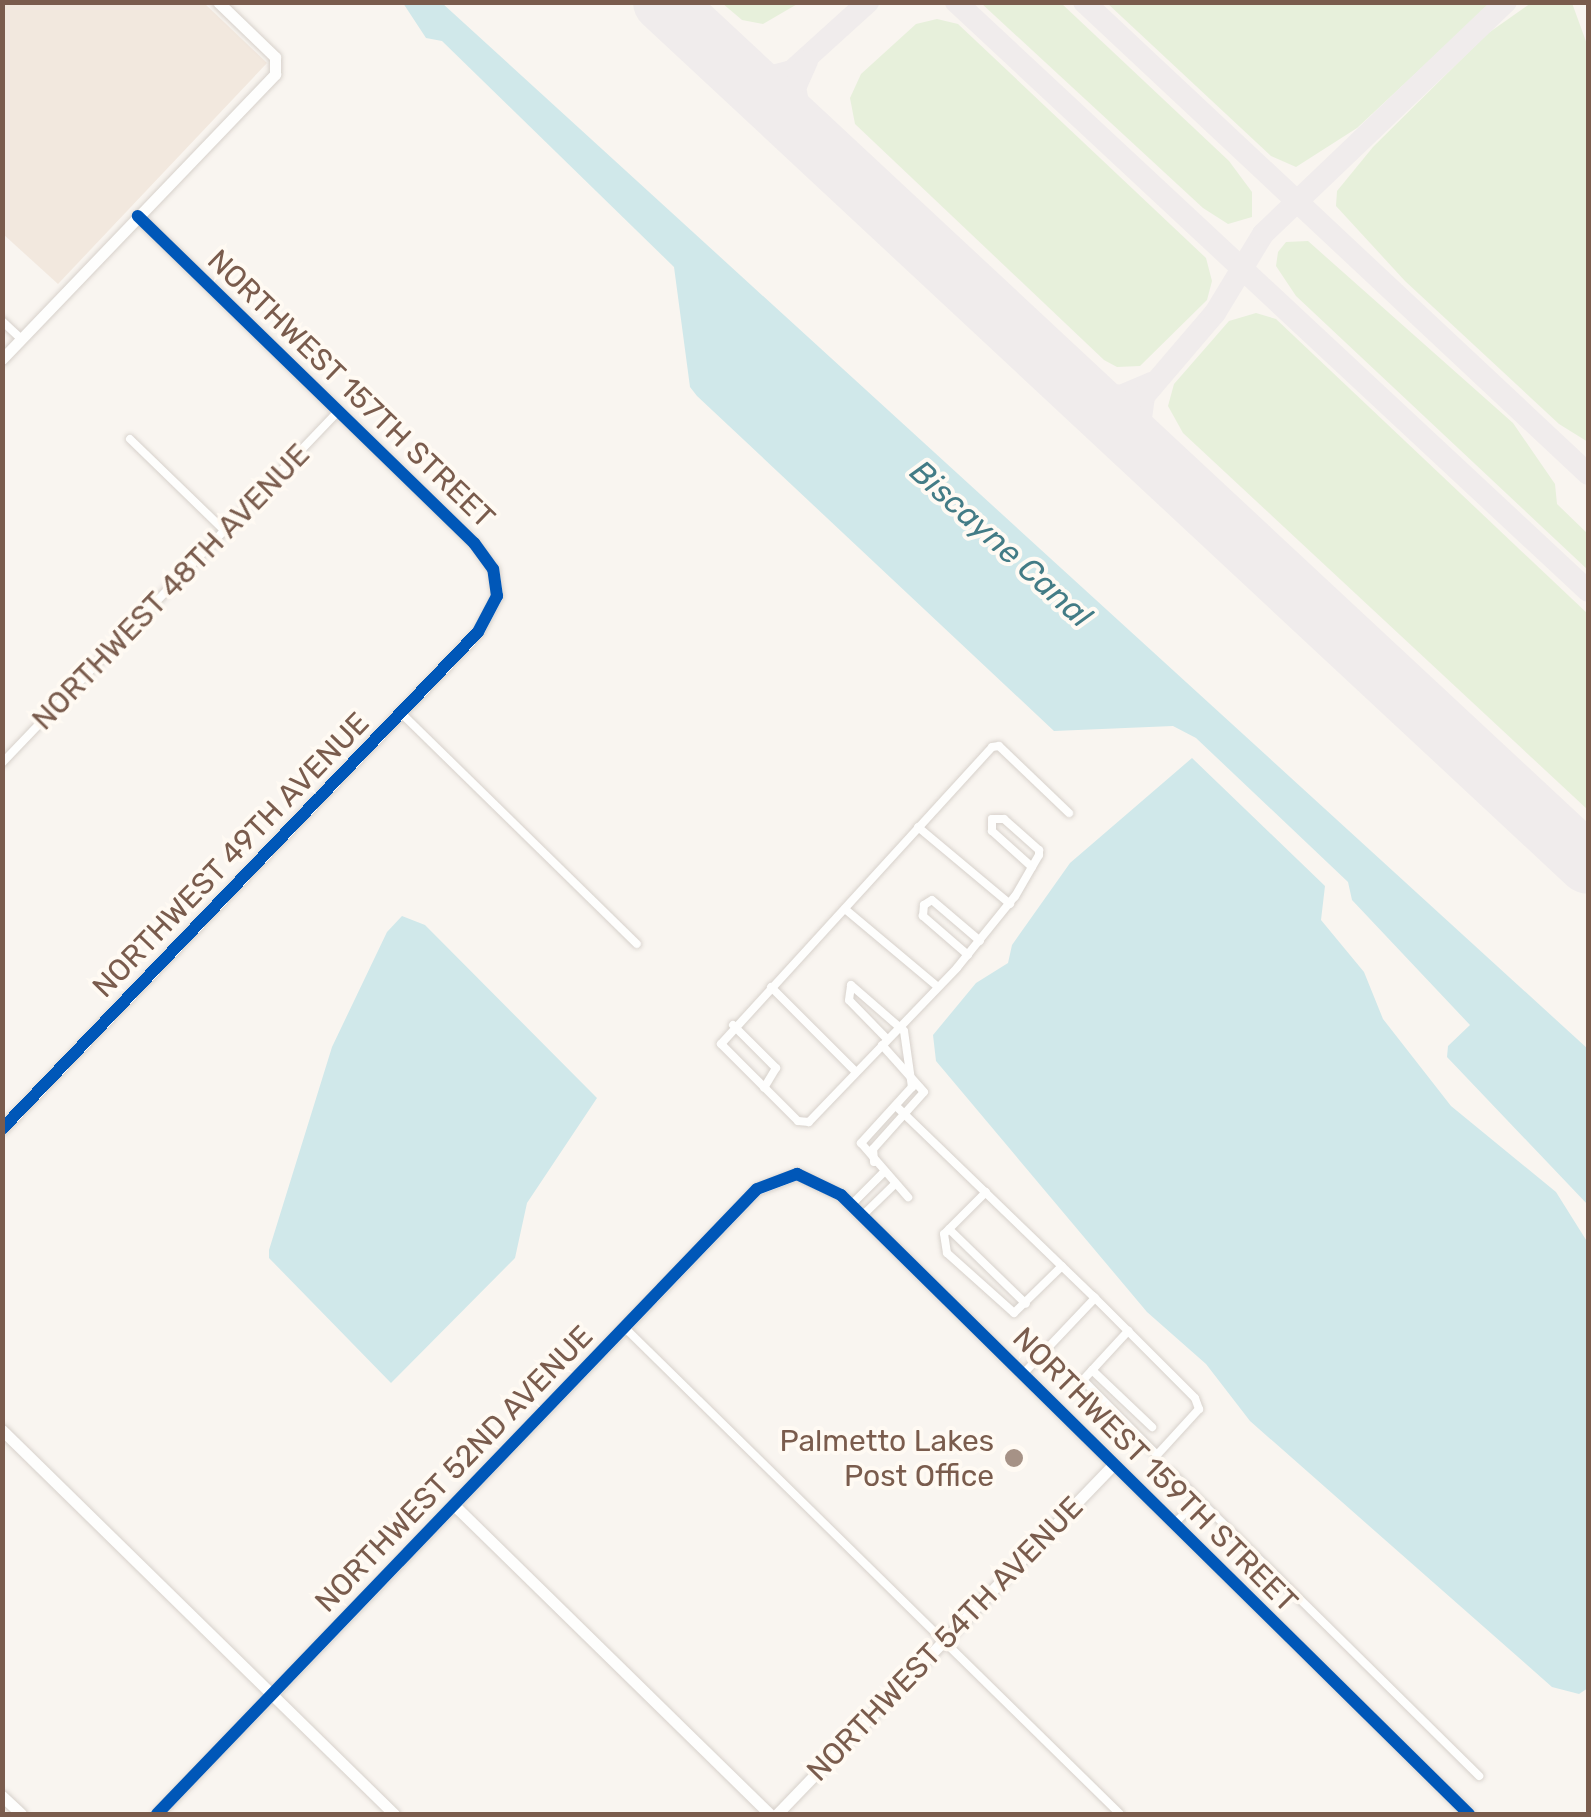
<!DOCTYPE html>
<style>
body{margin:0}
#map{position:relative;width:1591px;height:1817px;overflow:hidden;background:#f9f5f0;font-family:Rubik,sans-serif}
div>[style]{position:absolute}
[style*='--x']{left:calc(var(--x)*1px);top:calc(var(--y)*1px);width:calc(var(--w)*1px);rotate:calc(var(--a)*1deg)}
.residential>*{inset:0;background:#f2e8de}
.green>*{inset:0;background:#e7f0db}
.water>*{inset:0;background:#d0e8ea}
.taxiway>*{height:22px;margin:-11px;padding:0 11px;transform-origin:11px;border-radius:11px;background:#f0ecec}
.runway>*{height:60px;margin:-30px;padding:0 30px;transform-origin:30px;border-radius:30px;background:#f0ecec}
.roads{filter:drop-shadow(0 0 2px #d7d1cb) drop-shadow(0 0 2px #d7d1cb)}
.street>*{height:8px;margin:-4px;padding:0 4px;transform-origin:4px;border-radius:4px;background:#fefefd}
.secondary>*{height:11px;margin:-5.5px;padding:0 5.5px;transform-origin:5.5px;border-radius:5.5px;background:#fefefd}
.cycleway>*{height:12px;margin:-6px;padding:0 6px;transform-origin:6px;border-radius:6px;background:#0057b8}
.dots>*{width:28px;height:28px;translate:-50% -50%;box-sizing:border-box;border:5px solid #fffaf3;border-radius:50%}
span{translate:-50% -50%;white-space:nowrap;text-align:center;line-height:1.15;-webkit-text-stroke:8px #fffaf3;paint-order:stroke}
.street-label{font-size:30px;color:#7a5c4d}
.poi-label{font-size:30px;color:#7a5c4d}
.right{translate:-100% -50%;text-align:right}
.water-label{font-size:32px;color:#437c86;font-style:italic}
.frame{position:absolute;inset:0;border:5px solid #7a5c4d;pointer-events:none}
</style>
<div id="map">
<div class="residential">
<i style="clip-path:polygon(3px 2px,204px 3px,267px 63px,58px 284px,3px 234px)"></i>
</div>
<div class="green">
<i style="clip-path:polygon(722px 3px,799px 3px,763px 24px,742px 20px)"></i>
<i style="clip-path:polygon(981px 3px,1061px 3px,1229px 161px,1252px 192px,1252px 217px,1228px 224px,1203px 208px)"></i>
<i style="clip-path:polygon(1107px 3px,1491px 3px,1357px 128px,1296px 167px,1271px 156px)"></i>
<i style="clip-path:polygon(1531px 3px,1572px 3px,1588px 47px,1588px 442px,1559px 424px,1405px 281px,1336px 206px,1337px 191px,1373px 147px,1487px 34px)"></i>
<i style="clip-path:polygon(937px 19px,958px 24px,1206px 258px,1212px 281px,1207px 300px,1140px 366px,1117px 367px,1104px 360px,855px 124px,850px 98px,861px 74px,916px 24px)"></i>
<i style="clip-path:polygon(1308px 241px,1513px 423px,1555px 484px,1557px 504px,1588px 534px,1588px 570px,1296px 296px,1276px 266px,1278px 252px,1286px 242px)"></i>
<i style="clip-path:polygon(1256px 313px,1276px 319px,1588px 614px,1588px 810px,1183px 433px,1168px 406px,1174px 384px,1229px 321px)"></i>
</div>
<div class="water">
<i style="clip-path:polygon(403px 3px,442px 3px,1588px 1049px,1588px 1205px,1447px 1057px,1448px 1046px,1470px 1025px,1352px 900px,1348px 882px,1196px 738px,1173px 726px,1054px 731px,697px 396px,690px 387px,674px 267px,442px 41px,426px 38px)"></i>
<i style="clip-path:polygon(1192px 758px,1325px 886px,1321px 920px,1364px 972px,1383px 1019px,1451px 1106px,1556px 1192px,1588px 1243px,1588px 1688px,1579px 1694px,1552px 1687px,1250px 1421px,1206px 1364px,1147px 1312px,936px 1061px,933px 1035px,976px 983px,1008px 963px,1012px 945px,1070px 863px)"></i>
<i style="clip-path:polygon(402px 916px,425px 925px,597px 1098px,527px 1203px,515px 1258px,391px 1383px,269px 1258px,269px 1250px,332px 1047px,387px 932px)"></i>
</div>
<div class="taxiway">
<i style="--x:679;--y:2;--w:26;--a:69"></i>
<i style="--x:956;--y:2;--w:864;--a:42.98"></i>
<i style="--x:1084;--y:2;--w:691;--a:43.12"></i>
<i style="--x:735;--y:69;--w:39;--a:10"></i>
<i style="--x:773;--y:76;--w:20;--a:-15"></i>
<i style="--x:792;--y:71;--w:103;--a:-42.2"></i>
<i style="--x:805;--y:134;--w:47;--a:-102.3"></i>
<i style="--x:795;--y:88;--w:30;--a:-66"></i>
<i style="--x:1079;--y:390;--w:42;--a:8.1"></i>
<i style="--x:1121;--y:396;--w:34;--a:-23"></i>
<i style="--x:1149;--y:455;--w:31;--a:-107"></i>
<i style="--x:1140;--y:425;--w:29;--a:-82"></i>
<i style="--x:1144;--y:396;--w:109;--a:-49.5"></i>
<i style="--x:1215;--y:313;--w:92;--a:-58.7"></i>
<i style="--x:1263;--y:234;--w:336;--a:-43.7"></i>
</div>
<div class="runway">
<i style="--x:663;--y:2;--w:1264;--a:42.98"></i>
</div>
<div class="roads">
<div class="street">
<i style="--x:2;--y:321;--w:26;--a:43"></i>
<i style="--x:130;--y:439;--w:132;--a:44.1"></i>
<i style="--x:401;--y:713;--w:330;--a:44.4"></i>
<i style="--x:2;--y:763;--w:488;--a:-46.3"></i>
<i style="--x:918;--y:827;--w:120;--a:39.9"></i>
<i style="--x:1032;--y:867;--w:54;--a:-138"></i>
<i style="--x:992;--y:831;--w:12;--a:-90"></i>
<i style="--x:992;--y:819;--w:12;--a:0"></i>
<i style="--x:1004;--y:819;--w:47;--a:41.5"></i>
<i style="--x:1039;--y:850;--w:5;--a:90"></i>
<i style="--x:1039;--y:855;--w:14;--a:120"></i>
<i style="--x:1032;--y:867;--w:34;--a:120"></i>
<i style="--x:1015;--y:896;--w:92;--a:128.9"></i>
<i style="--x:957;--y:968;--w:214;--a:133.9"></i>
<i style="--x:809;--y:1122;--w:11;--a:-175"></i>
<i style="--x:798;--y:1121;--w:109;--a:-135"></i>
<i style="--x:721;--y:1044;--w:402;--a:-47.6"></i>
<i style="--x:992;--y:747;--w:7;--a:-8"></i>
<i style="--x:999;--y:746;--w:97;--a:43.7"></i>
<i style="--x:845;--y:909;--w:121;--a:40"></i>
<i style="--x:968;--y:955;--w:60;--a:-139.1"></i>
<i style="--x:923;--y:916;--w:11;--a:-85"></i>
<i style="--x:924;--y:905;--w:9;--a:-32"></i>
<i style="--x:932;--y:900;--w:63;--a:40.5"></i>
<i style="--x:771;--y:987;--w:120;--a:45"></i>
<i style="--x:733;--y:1025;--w:61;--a:45"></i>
<i style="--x:776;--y:1068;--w:23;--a:121"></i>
<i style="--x:887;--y:1039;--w:54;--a:-134.3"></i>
<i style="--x:849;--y:1000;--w:15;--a:-82"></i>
<i style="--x:851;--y:985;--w:70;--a:41"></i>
<i style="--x:904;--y:1031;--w:57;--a:81.9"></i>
<i style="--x:912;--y:1087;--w:76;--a:132.3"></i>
<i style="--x:861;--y:1143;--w:72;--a:49"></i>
<i style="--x:896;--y:1106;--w:274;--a:44"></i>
<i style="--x:1093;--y:1296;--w:144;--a:45"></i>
<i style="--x:1195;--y:1398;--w:12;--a:70"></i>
<i style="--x:1199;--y:1409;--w:62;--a:132.4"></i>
<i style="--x:1157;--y:1455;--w:105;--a:-134.6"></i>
<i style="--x:1083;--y:1380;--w:67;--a:-47.4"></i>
<i style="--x:874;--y:1162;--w:13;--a:-94"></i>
<i style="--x:873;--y:1149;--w:76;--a:-48.2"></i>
<i style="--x:924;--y:1092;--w:63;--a:-131.8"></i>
<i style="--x:986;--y:1192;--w:59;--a:135"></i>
<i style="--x:944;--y:1234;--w:19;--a:81"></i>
<i style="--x:947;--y:1253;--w:90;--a:41.8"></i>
<i style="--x:1014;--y:1313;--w:67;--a:-44.4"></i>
<i style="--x:851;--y:1205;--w:45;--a:-45"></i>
<i style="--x:862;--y:1216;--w:46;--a:-44.1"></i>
<i style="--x:949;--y:1229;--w:107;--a:44.2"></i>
<i style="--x:624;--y:1327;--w:695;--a:44.48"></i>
<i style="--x:1092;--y:1370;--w:83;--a:43.5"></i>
<i style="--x:1023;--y:1374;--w:105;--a:-46.5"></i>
<i style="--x:1171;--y:1472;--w:433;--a:44.6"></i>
<i style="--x:1173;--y:1525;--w:35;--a:-45"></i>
</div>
<div class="secondary">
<i style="--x:2;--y:359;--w:395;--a:-46.2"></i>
<i style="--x:275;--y:74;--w:17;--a:-90"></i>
<i style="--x:275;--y:57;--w:79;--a:-136"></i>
<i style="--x:2;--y:1129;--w:688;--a:-46.24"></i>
<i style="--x:478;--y:632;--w:41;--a:-62.2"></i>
<i style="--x:497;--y:596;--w:27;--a:-98"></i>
<i style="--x:493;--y:569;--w:32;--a:-126"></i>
<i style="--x:474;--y:543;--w:469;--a:-135.8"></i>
<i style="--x:2;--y:1430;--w:549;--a:44.41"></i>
<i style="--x:454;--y:1505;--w:441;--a:44.4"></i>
<i style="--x:2;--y:1796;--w:26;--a:43"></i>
<i style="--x:157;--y:1814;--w:866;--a:-46.17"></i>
<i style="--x:757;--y:1189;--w:43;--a:-20.6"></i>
<i style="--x:797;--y:1174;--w:49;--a:25.5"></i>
<i style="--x:841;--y:1195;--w:882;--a:44.59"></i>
<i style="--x:777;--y:1814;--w:486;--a:-46.1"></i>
</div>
</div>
<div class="cycleway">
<i style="--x:2;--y:1129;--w:688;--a:-46.24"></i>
<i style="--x:478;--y:632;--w:41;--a:-62.2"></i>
<i style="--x:497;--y:596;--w:27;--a:-98"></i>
<i style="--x:493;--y:569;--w:32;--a:-126"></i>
<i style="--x:474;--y:543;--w:469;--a:-135.8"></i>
<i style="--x:157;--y:1814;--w:866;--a:-46.17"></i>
<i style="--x:757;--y:1189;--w:43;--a:-20.6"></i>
<i style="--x:797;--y:1174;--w:49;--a:25.5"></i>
<i style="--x:841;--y:1195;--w:882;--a:44.59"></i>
</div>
<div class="dots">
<i style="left:1014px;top:1458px;background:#a69286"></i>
</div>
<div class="street-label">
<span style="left:351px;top:389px;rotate:44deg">NORTHWEST 157TH STREET</span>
<span style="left:171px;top:587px;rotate:-46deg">NORTHWEST 48TH AVENUE</span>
<span style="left:231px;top:855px;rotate:-46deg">NORTHWEST 49TH AVENUE</span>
<span style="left:454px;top:1469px;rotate:-46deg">NORTHWEST 52ND AVENUE</span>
<span style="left:1155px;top:1470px;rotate:45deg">NORTHWEST 159TH STREET</span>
<span style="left:945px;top:1639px;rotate:-46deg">NORTHWEST 54TH AVENUE</span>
</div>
<div class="poi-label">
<span class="right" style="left:994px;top:1458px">Palmetto Lakes<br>Post Office</span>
</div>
<div class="water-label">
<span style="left:1001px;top:544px;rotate:42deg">Biscayne Canal</span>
</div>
<div class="frame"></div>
</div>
